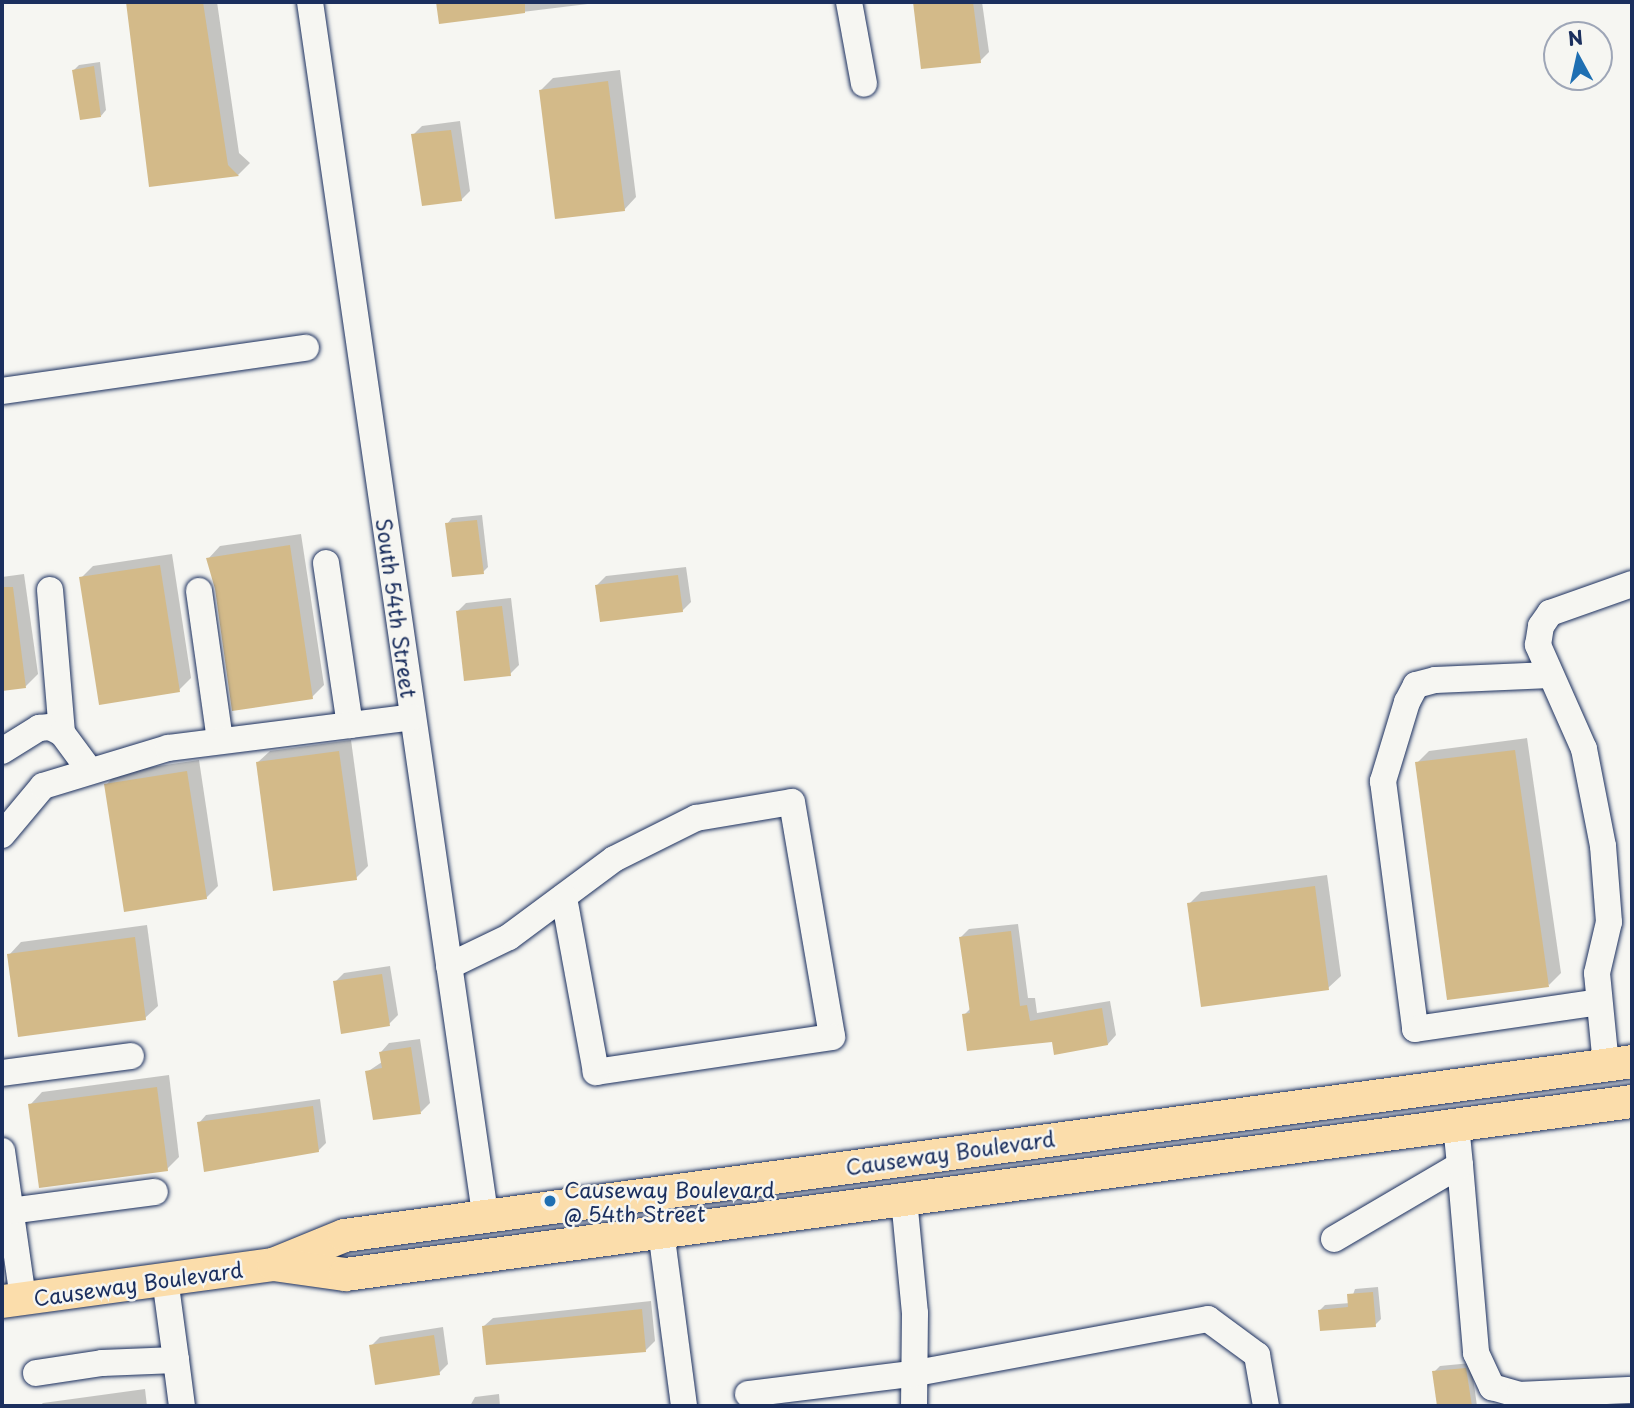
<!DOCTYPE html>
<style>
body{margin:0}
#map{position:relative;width:1634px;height:1408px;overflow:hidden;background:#f6f6f2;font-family:"Playpen Sans",sans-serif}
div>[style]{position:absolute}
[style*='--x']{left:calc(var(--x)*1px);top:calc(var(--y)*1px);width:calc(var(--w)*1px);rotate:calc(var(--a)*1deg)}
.shadow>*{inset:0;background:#0003}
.building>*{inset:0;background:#d3ba89}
.roads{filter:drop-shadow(0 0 2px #1b2f5e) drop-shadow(0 0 2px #1b2f5e)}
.minor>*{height:26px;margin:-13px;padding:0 13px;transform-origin:13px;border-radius:13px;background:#f6f6f2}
.major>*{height:33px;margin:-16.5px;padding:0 16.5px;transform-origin:16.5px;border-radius:16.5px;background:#fbddab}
.dots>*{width:19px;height:19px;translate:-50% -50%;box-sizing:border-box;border:4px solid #f6f6f2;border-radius:50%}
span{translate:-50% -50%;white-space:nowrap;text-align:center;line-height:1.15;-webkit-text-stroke:5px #f6f6f2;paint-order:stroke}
.street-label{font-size:21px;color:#1b2f5e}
.poi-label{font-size:21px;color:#1b2f5e}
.left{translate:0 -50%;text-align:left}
.frame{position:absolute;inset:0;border:4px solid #1b2f5e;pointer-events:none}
.north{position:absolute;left:1543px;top:21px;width:70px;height:70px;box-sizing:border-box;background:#f6f6f2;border:2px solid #9ea6b7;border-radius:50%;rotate:352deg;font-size:19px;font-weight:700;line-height:28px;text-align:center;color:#1b2f5e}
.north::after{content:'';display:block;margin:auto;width:24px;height:32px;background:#1f6fb2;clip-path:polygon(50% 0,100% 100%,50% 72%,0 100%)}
</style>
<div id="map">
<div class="shadow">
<i style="clip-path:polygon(127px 2px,217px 2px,239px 153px,250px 163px,238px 175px,150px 185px)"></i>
<i style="clip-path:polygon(438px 2px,604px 2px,441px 22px)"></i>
<i style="clip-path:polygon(914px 2px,982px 2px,989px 52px,980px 61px,922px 67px)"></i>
<i style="clip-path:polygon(100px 62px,106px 110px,101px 116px,74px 70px,79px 65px)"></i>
<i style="clip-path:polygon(620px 70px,636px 197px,624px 210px,541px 90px,553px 78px)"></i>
<i style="clip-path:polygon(460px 121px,470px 191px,461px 200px,413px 135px,422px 126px)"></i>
<i style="clip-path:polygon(482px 515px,488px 567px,483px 572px,447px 524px,452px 518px)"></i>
<i style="clip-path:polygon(301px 534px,324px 685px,312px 697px,216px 588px,208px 559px,220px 546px)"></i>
<i style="clip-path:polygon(172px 554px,191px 678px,179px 690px,81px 578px,93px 566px)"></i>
<i style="clip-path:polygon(686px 567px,691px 602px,682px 611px,597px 585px,606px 576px)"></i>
<i style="clip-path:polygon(24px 574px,38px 674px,26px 686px,2px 689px,2px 577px)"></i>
<i style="clip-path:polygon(511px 598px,519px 665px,510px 674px,457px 612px,466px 603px)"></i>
<i style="clip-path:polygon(1527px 738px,1561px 973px,1549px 985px,1417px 763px,1429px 751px)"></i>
<i style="clip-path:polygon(351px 740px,368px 866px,356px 878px,257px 763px,270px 751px)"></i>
<i style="clip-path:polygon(199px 760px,218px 886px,206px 898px,106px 785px,118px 772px)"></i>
<i style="clip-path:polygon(1327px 875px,1341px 976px,1328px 988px,1189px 904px,1201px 892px)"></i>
<i style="clip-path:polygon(1018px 924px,1028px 998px,1035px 998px,1037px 1013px,1110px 1001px,1116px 1035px,1108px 1044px,1054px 1040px,964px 1015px,971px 1008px,961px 937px,969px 929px)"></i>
<i style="clip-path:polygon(147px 925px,158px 1006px,145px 1018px,9px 955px,21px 942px)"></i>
<i style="clip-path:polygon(390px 966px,398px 1015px,389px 1024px,335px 982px,344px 973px)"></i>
<i style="clip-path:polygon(420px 1039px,430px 1103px,421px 1112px,367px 1072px,382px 1062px,381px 1052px,389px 1043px)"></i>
<i style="clip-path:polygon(169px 1075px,179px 1157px,167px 1169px,30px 1105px,42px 1092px)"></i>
<i style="clip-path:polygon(320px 1099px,326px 1143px,318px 1151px,199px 1123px,206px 1115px)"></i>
<i style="clip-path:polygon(1378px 1287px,1381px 1319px,1375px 1325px,1320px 1310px,1325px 1305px,1350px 1303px,1355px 1289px)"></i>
<i style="clip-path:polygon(651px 1301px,655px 1341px,646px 1350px,484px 1326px,493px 1318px)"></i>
<i style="clip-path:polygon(443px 1327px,448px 1364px,439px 1373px,371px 1346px,380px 1337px)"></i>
<i style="clip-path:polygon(1471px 1363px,1477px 1406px,1438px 1406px,1434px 1372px,1440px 1366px)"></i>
<i style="clip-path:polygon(145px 1389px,147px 1406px,39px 1406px,43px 1403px)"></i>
<i style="clip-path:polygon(499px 1394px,500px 1406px,470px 1406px,475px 1397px)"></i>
</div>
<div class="building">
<i style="clip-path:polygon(126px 2px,203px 2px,228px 165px,239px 176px,149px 187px)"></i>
<i style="clip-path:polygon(436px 2px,525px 2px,525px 13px,439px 24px)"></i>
<i style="clip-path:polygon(913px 2px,973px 2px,981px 63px,921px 69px)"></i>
<i style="clip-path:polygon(94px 66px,101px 117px,80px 120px,72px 70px)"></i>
<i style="clip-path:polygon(608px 81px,625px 211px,555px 219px,539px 90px)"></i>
<i style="clip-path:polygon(451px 130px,462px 201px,422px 206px,411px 134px)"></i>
<i style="clip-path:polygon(477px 520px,484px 574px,452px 577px,445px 523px)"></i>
<i style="clip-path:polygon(290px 545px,313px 699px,232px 711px,215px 589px,206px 558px)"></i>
<i style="clip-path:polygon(160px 565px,180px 692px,99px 705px,79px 577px)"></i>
<i style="clip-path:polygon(678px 575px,683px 612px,600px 622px,595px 585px)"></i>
<i style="clip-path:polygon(2px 587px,13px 587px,26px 688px,2px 691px)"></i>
<i style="clip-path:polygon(502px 606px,511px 676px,464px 681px,456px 611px)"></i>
<i style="clip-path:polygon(1515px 750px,1549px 987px,1447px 1000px,1415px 762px)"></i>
<i style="clip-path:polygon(339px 751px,357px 880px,273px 891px,256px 762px)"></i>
<i style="clip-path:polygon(187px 771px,207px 899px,124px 912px,104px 784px)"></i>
<i style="clip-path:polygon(1315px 886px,1329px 990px,1201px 1007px,1187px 903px)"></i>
<i style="clip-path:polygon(1011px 931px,1020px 1006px,1027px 1005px,1030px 1021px,1102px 1008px,1108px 1045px,1054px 1055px,1052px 1042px,967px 1051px,962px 1014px,970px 1013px,959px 937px)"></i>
<i style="clip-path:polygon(135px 937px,146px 1020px,18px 1037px,7px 954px)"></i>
<i style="clip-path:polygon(382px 974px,390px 1026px,341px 1034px,333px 981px)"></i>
<i style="clip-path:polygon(411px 1047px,421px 1114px,373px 1120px,365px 1071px,382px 1068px,379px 1052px)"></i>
<i style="clip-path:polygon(157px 1087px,168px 1171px,39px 1188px,28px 1104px)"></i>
<i style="clip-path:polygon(313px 1106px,319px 1152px,204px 1172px,197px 1122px)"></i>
<i style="clip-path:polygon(1373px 1292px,1376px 1327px,1320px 1331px,1318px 1310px,1348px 1307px,1347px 1294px)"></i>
<i style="clip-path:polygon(642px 1309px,646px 1352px,486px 1365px,482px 1326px)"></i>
<i style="clip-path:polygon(434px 1335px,440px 1375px,375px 1385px,369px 1345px)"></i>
<i style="clip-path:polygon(1466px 1368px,1472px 1406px,1437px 1406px,1432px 1371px)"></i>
</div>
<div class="roads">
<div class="minor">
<i style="--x:310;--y:2;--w:1225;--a:81.78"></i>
<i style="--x:849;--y:2;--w:83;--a:79.6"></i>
<i style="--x:2;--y:391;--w:307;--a:-8.1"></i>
<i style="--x:326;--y:563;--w:164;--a:81.6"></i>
<i style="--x:50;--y:590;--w:144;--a:85.2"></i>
<i style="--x:199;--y:591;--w:151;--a:82"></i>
<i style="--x:1550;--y:675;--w:115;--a:177.5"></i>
<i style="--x:1435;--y:680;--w:20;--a:165"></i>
<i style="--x:1416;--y:685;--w:19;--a:118"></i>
<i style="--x:1407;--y:702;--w:83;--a:106.9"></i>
<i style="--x:1383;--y:781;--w:250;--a:82.6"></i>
<i style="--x:1415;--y:1029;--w:186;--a:-8.3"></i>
<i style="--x:2;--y:751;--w:44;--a:-31.9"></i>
<i style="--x:39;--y:728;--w:11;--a:-5"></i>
<i style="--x:50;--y:727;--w:13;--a:27"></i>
<i style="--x:62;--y:733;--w:47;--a:53.6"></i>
<i style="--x:2;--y:835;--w:64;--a:-50.1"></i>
<i style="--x:43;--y:786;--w:131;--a:-16.9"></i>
<i style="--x:168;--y:748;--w:246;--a:-7.2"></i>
<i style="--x:449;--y:966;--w:67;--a:-25.8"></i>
<i style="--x:509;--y:937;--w:131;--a:-36.6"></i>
<i style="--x:614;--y:859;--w:92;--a:-26.6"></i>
<i style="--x:696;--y:818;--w:97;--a:-9.5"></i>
<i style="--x:792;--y:802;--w:238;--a:80.3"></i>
<i style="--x:832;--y:1037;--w:239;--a:171.6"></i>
<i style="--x:596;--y:1072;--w:178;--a:-100.4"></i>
<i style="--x:1606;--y:1065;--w:92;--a:-95.6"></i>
<i style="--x:1597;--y:973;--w:52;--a:-76.8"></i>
<i style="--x:1609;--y:922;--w:76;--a:-94.5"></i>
<i style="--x:1603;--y:846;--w:99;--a:-101.1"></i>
<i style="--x:1584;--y:749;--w:114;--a:-113.9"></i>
<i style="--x:1538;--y:645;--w:19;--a:-81"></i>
<i style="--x:1541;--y:626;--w:16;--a:-55"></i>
<i style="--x:1550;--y:613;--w:87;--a:-19.5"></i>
<i style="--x:2;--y:1073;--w:130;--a:-7.5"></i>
<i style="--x:2;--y:1151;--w:149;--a:81.9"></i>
<i style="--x:1460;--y:1165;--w:189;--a:85.1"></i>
<i style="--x:1476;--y:1353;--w:38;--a:65"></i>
<i style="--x:1492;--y:1387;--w:29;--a:16"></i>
<i style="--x:1520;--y:1395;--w:112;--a:-2.6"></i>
<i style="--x:904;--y:1199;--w:115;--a:84.5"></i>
<i style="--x:915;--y:1313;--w:93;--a:90.6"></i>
<i style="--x:10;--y:1211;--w:146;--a:-7.5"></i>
<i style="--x:661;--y:1231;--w:177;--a:82.5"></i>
<i style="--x:1334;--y:1239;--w:146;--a:-30.4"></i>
<i style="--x:1460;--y:1165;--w:40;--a:-95.7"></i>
<i style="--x:176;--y:1360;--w:46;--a:82.6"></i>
<i style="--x:36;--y:1373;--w:67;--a:-8.6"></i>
<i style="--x:102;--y:1363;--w:74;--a:-2.3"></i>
<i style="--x:176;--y:1360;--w:82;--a:-97.7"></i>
<i style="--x:748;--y:1394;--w:164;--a:-7"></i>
<i style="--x:911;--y:1374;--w:302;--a:-10.5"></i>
<i style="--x:1208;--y:1319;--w:61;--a:36.3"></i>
<i style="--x:1257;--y:1355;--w:52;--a:80"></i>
</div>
<div class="major">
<i style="--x:275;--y:1263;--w:74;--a:-22.1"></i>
<i style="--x:344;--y:1235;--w:1300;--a:-7.69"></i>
<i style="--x:2;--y:1301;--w:274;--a:-7.8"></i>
<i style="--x:273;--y:1264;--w:73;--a:7.9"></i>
<i style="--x:345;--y:1274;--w:1299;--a:-7.66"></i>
</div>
</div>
<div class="dots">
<i style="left:550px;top:1201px;background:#1f6fb2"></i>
</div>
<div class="street-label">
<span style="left:397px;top:608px;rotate:82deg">South 54th Street</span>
<span style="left:950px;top:1152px;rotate:-8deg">Causeway Boulevard</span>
<span style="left:138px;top:1283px;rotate:-8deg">Causeway Boulevard</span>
</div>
<div class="poi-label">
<span class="left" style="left:564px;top:1201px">Causeway Boulevard<br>@ 54th Street</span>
</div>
<div class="frame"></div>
<div class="north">N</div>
</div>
